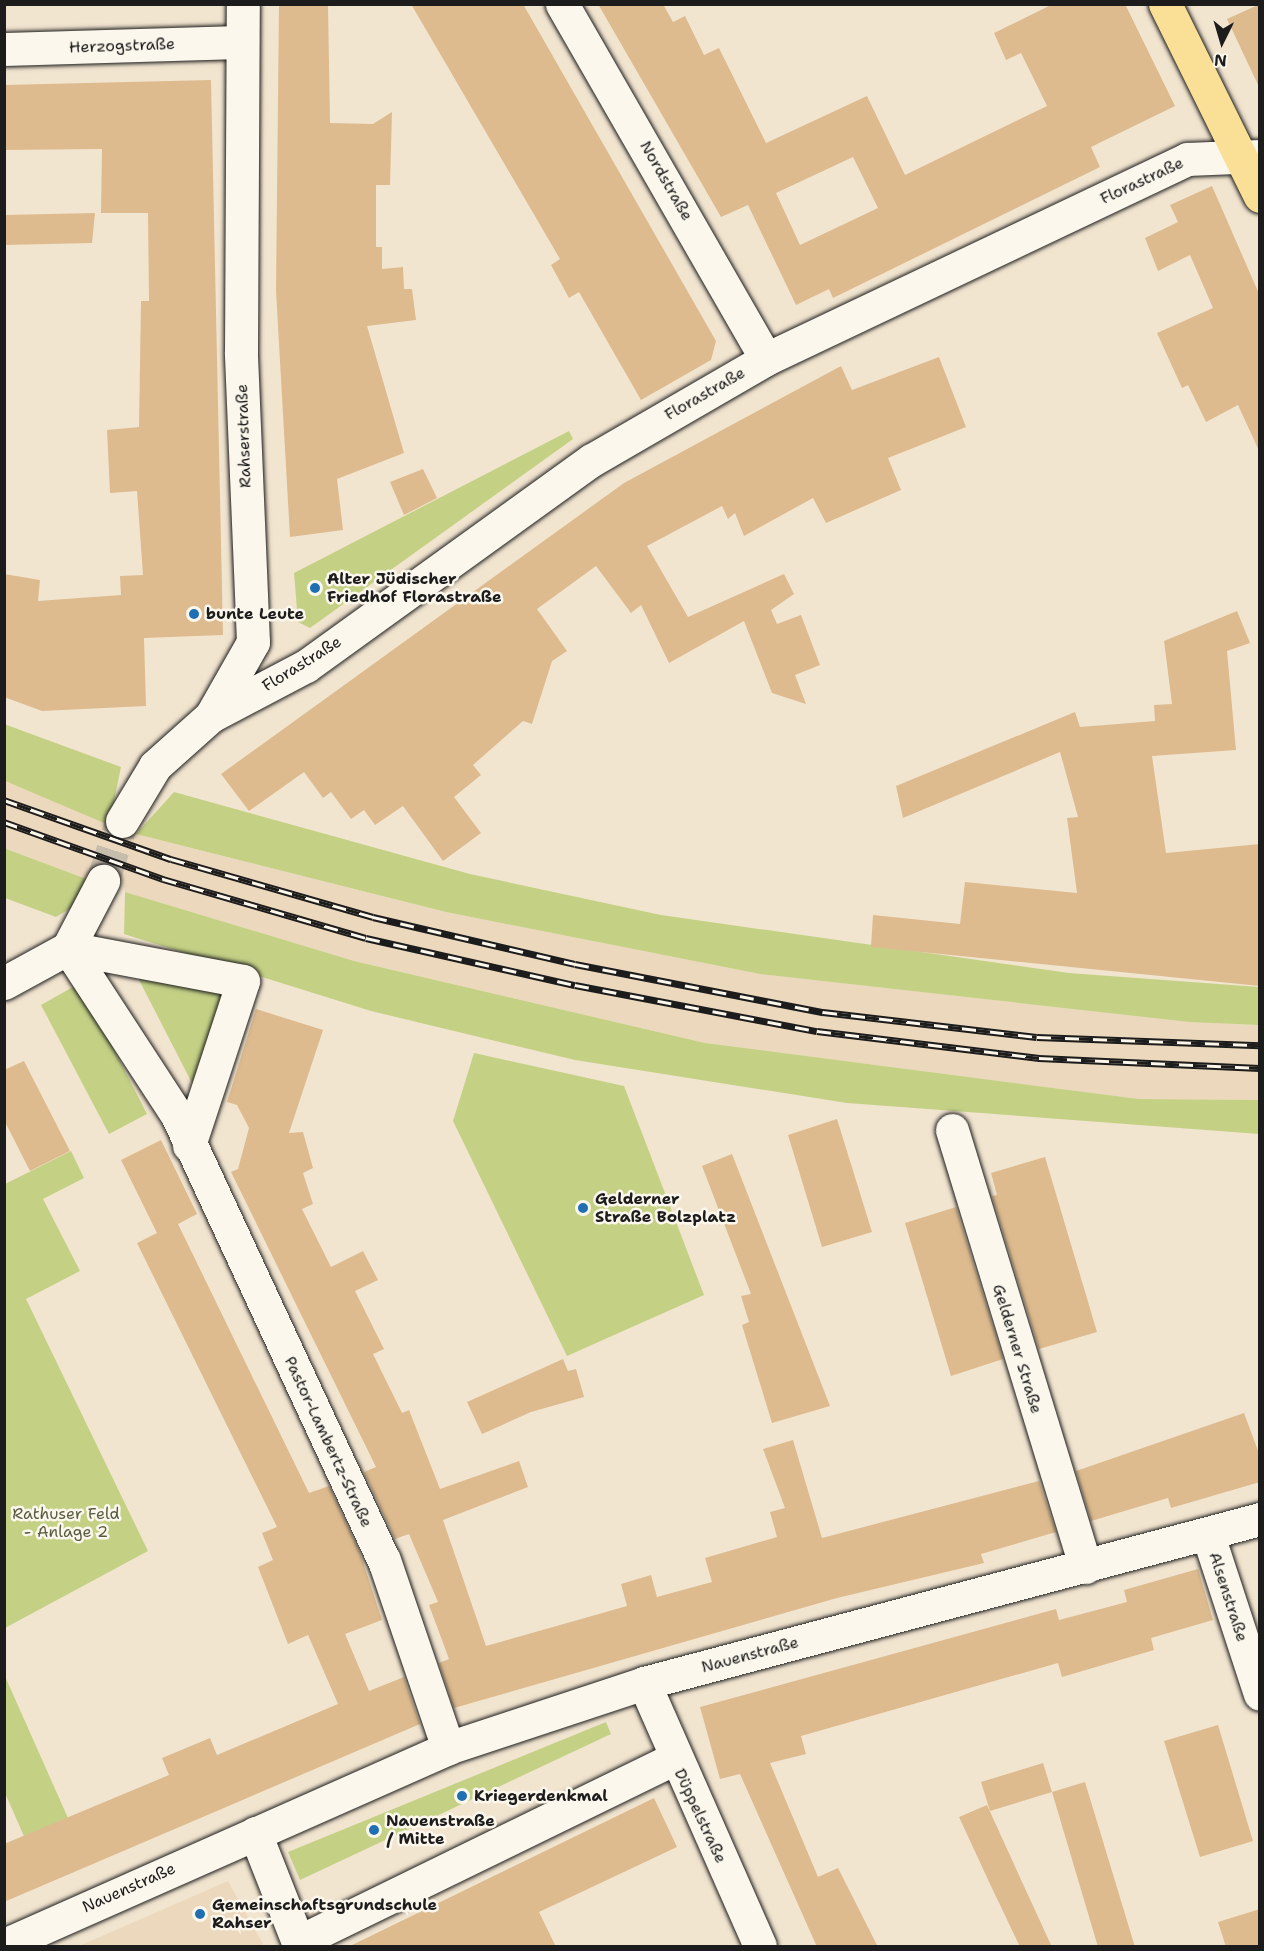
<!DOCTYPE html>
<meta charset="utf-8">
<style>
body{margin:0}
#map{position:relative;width:1264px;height:1951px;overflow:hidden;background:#f2e5d0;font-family:"Shantell Sans",sans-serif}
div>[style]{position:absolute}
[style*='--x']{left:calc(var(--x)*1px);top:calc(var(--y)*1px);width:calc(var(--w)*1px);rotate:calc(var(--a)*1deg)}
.built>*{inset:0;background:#ecd8bc}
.green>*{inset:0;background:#c4d185}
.building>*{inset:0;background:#ddbb8f}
.minor-tunnel>*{height:33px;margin-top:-16.5px;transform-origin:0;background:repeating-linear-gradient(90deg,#c7bdac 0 33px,transparent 0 49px)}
.roads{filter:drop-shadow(0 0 2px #1c1c1c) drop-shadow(0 0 2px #1c1c1c)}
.minor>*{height:33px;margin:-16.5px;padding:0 16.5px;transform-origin:16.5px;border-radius:16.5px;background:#fbf7ec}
.major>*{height:33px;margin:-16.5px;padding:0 16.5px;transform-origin:16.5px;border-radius:16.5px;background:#fadf96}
.rail>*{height:7px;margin-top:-3.5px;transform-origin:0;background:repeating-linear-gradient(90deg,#fbf7ec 0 14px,#1c1c1c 0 28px);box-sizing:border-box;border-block:2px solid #1c1c1c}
.dots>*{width:16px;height:16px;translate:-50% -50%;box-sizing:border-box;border:3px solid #fbf7ec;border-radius:50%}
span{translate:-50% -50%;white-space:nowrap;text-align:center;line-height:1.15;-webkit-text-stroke:5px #fbf7ec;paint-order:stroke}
.street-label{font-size:16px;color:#1c1c1c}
.poi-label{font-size:16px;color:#1c1c1c;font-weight:700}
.left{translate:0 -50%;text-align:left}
.park-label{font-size:16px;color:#575b41}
.frame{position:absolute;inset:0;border:6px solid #1c1c1c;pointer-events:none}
.north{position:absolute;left:1192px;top:12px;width:60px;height:60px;-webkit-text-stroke:4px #fbf7ec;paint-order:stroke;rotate:185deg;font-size:16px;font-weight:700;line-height:24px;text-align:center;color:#1c1c1c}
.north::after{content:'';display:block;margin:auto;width:21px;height:27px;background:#1c1c1c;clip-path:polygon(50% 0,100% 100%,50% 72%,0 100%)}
</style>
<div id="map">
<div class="built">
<i style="clip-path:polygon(4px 781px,136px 834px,446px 912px,760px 974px,1189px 1022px,1259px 1025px,1259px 1100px,1139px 1099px,705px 1043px,354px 961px,125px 892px,121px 876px,95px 869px,89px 880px,5px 848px)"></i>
<i style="clip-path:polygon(228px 1881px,264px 1946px,79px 1946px)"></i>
</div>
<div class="green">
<i style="clip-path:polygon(569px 431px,573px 439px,310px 628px,298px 622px,294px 573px)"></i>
<i style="clip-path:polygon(4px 724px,121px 767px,109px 825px,5px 781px)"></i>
<i style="clip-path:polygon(174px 792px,470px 874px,661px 915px,1069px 973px,1259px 987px,1259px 1025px,1189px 1022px,760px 974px,446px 912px,136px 834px)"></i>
<i style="clip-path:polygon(4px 848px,89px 880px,71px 908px,56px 917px,5px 898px)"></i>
<i style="clip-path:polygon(125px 892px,354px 961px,705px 1043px,1139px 1099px,1259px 1100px,1259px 1134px,847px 1103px,575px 1060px,371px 1011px,124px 934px)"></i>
<i style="clip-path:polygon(135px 972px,223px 994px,195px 1089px)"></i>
<i style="clip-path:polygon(80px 983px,147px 1114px,109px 1134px,41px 1005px)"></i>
<i style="clip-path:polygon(474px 1053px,624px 1086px,704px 1295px,567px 1356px,453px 1121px)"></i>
<i style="clip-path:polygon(71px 1151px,84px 1178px,43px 1199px,80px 1271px,26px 1299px,148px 1551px,5px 1628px,5px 1184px)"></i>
<i style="clip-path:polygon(4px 1674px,88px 1863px,45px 1884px,5px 1793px)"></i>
<i style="clip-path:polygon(606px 1722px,611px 1734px,300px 1880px,288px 1852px)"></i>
</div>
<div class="building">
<i style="clip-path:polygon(279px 4px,328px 4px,330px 123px,373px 124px,392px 112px,390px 185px,376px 185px,376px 247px,382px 247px,382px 269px,403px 267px,404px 289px,412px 289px,416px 320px,367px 326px,404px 453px,337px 479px,343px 530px,290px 537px,276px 291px)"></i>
<i style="clip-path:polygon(411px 4px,523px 4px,716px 341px,711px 360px,641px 400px,579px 292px,569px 298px,551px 265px,560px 259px)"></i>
<i style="clip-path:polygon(evenodd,598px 4px,663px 4px,673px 22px,685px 16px,704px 55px,719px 48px,766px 143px,867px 96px,905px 175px,1047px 106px,1021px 53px,1006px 60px,994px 33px,1053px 4px,1125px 4px,1175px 106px,1091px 147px,1100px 167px,833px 298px,829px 289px,796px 305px,748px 205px,721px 217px,598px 4px,853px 157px,878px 208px,800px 245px,776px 193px,853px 157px)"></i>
<i style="clip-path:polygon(1260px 4px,1260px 89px,1227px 19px)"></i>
<i style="clip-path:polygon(211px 80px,223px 635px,144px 638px,146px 706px,42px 711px,4px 697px,4px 574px,40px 580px,38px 601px,121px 595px,120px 576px,143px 575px,137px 491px,110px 493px,107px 430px,139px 427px,141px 301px,149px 301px,148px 213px,101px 213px,102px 149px,4px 150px,4px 85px)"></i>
<i style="clip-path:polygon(1212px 186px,1260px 296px,1260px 453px,1238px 405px,1206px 422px,1188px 385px,1182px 388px,1157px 333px,1213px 308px,1190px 255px,1158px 271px,1145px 238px,1178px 222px,1170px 205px)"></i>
<i style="clip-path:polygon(95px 213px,92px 243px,4px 245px,4px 215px)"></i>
<i style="clip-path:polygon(939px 357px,966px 427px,888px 458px,901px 490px,826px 523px,813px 498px,744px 536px,735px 513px,728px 519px,722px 506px,647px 546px,688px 617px,784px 574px,794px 594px,771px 610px,777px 624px,801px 615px,820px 665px,795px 675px,806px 704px,772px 693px,744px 621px,669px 663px,641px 605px,631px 613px,596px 566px,537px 609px,567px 651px,552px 661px,532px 724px,523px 721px,473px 765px,481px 775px,454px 797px,481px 833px,443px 861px,403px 806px,375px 825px,364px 810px,351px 819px,331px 792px,323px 798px,304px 772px,249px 811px,221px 774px,624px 483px,841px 366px,852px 390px)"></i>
<i style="clip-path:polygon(423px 469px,437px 498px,404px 515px,390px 482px)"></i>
<i style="clip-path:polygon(1237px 611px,1250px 643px,1227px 651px,1236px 750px,1152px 756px,1166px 853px,1260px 844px,1260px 986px,871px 947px,873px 915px,960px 924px,965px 882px,1077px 893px,1067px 818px,1078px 817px,1060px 752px,903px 818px,896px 786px,1075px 712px,1080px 727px,1155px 721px,1154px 705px,1172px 704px,1164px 641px)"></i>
<i style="clip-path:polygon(256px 1009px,323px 1030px,289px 1133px,303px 1132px,313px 1168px,303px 1173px,313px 1204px,302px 1209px,331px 1267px,363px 1251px,378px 1280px,355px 1291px,384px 1349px,373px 1354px,402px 1413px,409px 1410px,440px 1489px,519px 1461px,528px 1487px,443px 1520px,486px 1646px,627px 1606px,621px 1584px,651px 1575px,657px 1597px,712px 1582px,705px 1558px,777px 1537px,770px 1512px,785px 1508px,763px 1449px,793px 1440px,822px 1538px,1039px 1481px,1056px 1532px,981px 1554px,984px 1563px,837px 1598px,454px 1708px,439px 1663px,449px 1659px,429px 1605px,438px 1602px,409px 1534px,395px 1539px,364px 1472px,376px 1467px,231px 1172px,238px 1169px,249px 1128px,237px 1105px,227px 1102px)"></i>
<i style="clip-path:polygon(24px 1061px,70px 1151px,30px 1171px,4px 1120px,4px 1070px)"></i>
<i style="clip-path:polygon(837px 1119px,872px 1232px,822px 1247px,788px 1135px)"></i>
<i style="clip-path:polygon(161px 1140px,197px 1214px,178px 1224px,309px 1493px,329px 1486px,360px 1553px,382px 1620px,345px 1634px,369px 1691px,404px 1677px,420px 1724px,4px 1902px,4px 1844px,169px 1775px,162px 1758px,210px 1738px,217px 1755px,338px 1704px,308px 1635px,288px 1644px,258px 1567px,273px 1560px,262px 1533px,277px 1527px,137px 1243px,157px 1233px,121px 1160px)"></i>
<i style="clip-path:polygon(732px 1154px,830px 1406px,772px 1423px,742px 1325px,749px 1322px,741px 1296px,751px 1294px,702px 1166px)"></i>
<i style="clip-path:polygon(1045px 1157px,1097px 1332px,1039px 1349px,992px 1196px,997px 1195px,991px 1173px)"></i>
<i style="clip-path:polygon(956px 1207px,1003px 1359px,951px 1376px,905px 1223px)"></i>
<i style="clip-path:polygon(563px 1359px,568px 1371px,576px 1369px,584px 1397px,531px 1412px,482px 1434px,467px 1402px)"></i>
<i style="clip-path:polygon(1244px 1413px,1260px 1456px,1260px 1482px,1171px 1508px,1168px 1498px,1091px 1521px,1076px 1471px)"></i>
<i style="clip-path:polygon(1198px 1569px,1213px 1620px,1151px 1638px,1154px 1650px,1062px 1677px,1058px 1663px,801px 1736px,806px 1754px,770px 1763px,818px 1877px,838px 1868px,878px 1947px,817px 1947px,740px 1774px,720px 1779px,700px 1707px,1056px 1609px,1059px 1620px,1127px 1602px,1124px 1590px)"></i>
<i style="clip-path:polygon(1218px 1725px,1253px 1841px,1200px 1857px,1164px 1741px)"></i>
<i style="clip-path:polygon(1043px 1763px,1052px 1792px,990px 1811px,981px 1782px)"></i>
<i style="clip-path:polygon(1085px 1782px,1135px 1947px,1098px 1947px,1052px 1792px)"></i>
<i style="clip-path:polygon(654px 1798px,677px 1847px,539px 1912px,556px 1947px,348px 1947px)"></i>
<i style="clip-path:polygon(987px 1805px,1023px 1884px,1052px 1947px,1020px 1947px,990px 1884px,959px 1817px)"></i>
<i style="clip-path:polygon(1260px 1909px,1260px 1947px,1226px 1947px,1218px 1922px)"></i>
</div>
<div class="minor-tunnel">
<i style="--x:103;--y:881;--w:63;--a:-72.4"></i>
</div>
<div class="roads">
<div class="minor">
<i style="--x:562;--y:4;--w:409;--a:60.1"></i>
<i style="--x:4;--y:49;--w:236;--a:-1.7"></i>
<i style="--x:211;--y:716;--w:107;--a:-27.8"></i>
<i style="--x:306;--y:666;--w:352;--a:-35.8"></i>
<i style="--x:592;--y:460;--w:201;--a:-30.1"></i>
<i style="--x:766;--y:359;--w:466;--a:-25.4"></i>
<i style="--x:1187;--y:159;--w:73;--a:-2.4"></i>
<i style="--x:122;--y:821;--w:64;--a:-59"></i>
<i style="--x:155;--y:766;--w:75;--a:-41.8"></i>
<i style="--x:211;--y:716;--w:85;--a:-60.4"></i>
<i style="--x:253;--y:642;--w:290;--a:-92.4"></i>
<i style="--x:241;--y:352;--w:348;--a:-89.7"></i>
<i style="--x:68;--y:948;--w:199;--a:56.9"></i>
<i style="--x:177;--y:1115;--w:491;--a:65.1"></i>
<i style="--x:384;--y:1560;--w:199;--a:71.2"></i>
<i style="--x:68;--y:948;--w:178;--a:10.7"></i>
<i style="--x:243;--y:981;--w:173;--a:108.2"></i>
<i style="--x:4;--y:983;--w:73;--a:-28.7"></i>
<i style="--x:68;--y:948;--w:76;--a:-62.4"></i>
<i style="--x:952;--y:1130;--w:457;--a:73"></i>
<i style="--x:1208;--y:1535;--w:167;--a:71.9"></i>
<i style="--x:644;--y:1683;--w:287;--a:66.2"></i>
<i style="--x:255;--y:1833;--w:117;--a:68.5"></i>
<i style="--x:298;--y:1942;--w:418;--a:-26"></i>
<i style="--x:4;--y:1945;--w:486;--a:-23.9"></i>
<i style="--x:448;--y:1748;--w:206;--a:-18.3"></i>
<i style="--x:644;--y:1683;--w:637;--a:-14.91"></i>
</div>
<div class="major">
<i style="--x:1165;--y:4;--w:214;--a:63.7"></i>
</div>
</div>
<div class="rail">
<i style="--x:4;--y:800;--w:177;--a:19.5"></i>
<i style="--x:171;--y:859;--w:210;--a:16"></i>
<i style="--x:373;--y:917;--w:207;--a:13.1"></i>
<i style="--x:575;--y:964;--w:253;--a:11"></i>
<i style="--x:823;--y:1012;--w:215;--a:6.7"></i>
<i style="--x:1037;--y:1037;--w:223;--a:2.1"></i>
<i style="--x:4;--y:822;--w:169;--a:19.7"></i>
<i style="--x:163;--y:879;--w:211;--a:16.2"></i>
<i style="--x:366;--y:938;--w:214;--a:12.7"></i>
<i style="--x:575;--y:985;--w:246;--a:10.8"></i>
<i style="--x:817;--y:1031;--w:224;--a:6.9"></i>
<i style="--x:1039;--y:1058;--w:221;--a:2.6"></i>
</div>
<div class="dots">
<i style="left:315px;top:588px;background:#1f6fb2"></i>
<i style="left:194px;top:614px;background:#1f6fb2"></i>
<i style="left:583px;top:1208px;background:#1f6fb2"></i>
<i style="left:462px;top:1796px;background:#1f6fb2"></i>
<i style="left:374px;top:1830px;background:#1f6fb2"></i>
<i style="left:200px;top:1914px;background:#1f6fb2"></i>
</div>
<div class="street-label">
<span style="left:122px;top:46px;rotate:-2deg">Herzogstraße</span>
<span style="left:666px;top:181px;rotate:60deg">Nordstraße</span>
<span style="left:1142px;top:181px;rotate:-25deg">Florastraße</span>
<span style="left:705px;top:394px;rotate:-30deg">Florastraße</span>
<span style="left:244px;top:436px;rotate:-92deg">Rahserstraße</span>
<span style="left:302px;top:664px;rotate:-32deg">Florastraße</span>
<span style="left:1017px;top:1349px;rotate:73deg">Gelderner Straße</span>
<span style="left:328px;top:1442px;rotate:65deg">Pastor-Lambertz-Straße</span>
<span style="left:1228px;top:1597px;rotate:72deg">Alsenstraße</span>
<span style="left:750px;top:1655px;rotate:-15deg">Nauenstraße</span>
<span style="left:700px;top:1816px;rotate:65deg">Düppelstraße</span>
<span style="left:129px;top:1888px;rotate:-24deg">Nauenstraße</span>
</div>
<div class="poi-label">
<span class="left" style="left:327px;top:588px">Alter Jüdischer<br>Friedhof Florastraße</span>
<span class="left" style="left:206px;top:614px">bunte Leute</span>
<span class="left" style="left:595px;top:1208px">Gelderner<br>Straße Bolzplatz</span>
<span class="left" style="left:474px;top:1796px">Kriegerdenkmal</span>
<span class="left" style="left:386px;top:1830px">Nauenstraße<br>/ Mitte</span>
<span class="left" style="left:212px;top:1914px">Gemeinschaftsgrundschule<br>Rahser</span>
</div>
<div class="park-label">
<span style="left:66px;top:1523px">Rathuser Feld<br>- Anlage 2</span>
</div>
<div class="frame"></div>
<div class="north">N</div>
</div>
